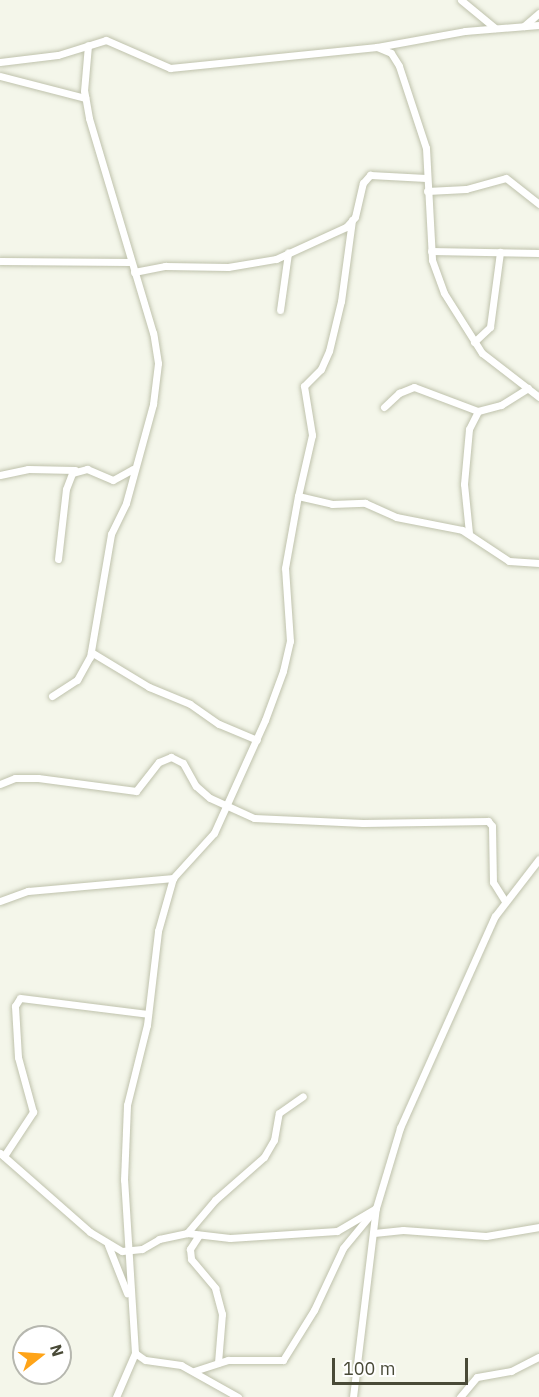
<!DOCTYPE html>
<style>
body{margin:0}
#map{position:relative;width:539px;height:1397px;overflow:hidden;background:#f4f6ea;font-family:"IBM Plex Sans",sans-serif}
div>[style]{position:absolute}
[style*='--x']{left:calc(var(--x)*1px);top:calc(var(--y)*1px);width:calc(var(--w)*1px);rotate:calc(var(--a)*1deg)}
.roads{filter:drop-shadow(0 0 2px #bfc2ac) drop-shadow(0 0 2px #bfc2ac)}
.minor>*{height:7px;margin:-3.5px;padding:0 3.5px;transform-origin:3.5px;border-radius:3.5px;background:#fff}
span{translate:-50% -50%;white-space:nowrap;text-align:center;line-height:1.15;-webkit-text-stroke:4.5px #fff;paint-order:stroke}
.north{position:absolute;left:12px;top:1325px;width:60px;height:60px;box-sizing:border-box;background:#fff;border:2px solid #b6b7af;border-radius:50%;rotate:73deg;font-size:16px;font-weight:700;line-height:24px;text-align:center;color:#494a37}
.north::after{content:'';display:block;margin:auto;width:21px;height:27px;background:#ffa418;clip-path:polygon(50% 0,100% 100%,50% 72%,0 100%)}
.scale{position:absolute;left:332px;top:1358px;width:136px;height:27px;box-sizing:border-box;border:3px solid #494a37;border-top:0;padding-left:8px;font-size:18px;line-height:21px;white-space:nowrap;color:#494a37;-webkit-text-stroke:4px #fff;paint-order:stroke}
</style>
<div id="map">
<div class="roads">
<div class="minor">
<i style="--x:461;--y:0;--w:44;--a:39.5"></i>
<i style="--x:524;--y:26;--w:20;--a:-41"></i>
<i style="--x:377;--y:47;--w:15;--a:23"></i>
<i style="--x:391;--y:53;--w:15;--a:58"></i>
<i style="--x:399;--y:66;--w:86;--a:71.8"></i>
<i style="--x:426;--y:148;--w:112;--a:86.9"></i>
<i style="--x:432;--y:260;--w:35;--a:70"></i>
<i style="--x:444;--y:293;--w:71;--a:57.7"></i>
<i style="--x:482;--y:353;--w:72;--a:37.7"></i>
<i style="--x:0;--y:62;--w:58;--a:-6.9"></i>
<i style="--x:58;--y:55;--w:50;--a:-17.4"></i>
<i style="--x:106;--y:40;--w:70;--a:23.6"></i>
<i style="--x:170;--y:68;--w:208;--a:-5.8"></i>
<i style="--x:377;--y:47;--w:89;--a:-10.3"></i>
<i style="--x:465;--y:31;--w:74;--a:-4.6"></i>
<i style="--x:0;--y:76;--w:88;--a:14.5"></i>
<i style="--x:427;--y:191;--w:39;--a:-3"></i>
<i style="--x:466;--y:189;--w:41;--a:-15.4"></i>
<i style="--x:506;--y:178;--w:42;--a:38.2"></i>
<i style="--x:352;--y:220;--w:82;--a:97.7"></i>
<i style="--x:341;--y:301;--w:51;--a:103.5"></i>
<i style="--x:329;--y:351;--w:20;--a:114"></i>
<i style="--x:321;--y:369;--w:24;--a:135"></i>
<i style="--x:304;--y:386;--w:50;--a:80.7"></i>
<i style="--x:312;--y:435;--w:63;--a:102.9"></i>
<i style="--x:298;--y:496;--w:35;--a:13"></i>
<i style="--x:332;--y:504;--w:33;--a:-2"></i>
<i style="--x:365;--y:503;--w:34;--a:24"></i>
<i style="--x:396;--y:517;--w:67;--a:11.1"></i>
<i style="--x:462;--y:530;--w:56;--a:33.4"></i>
<i style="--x:509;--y:561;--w:30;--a:4"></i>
<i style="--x:431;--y:251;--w:108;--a:1.1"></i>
<i style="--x:0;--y:261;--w:130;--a:0.4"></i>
<i style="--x:134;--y:272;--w:32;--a:-11"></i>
<i style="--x:165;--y:266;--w:63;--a:0.9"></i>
<i style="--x:228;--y:267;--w:49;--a:-9.5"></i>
<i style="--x:276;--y:259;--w:77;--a:-24.6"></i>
<i style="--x:346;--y:227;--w:13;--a:-48"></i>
<i style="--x:355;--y:217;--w:35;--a:-77"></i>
<i style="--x:363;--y:183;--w:11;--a:-49"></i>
<i style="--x:370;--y:175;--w:56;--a:3.1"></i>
<i style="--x:280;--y:310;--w:58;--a:-82"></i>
<i style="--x:474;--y:342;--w:22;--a:-43"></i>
<i style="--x:490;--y:327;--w:76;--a:-82.4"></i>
<i style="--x:384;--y:407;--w:21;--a:-43"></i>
<i style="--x:399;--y:393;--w:16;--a:-22"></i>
<i style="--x:414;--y:387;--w:68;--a:20.6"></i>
<i style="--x:478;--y:411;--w:24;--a:-15"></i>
<i style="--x:501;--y:405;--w:32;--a:-32"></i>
<i style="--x:0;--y:475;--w:29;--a:-12"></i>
<i style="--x:28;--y:469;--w:47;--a:1.2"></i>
<i style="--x:469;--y:533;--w:49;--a:-95.8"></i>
<i style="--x:464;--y:484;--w:55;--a:-84.8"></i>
<i style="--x:469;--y:429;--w:20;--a:-63"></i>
<i style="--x:58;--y:559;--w:70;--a:-83.5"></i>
<i style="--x:66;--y:489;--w:17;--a:-69"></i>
<i style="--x:72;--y:473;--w:16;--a:-15"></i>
<i style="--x:87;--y:469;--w:28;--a:23"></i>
<i style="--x:113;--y:480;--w:23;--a:-29"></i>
<i style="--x:91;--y:652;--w:68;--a:31.1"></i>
<i style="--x:149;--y:687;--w:44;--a:22.5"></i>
<i style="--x:190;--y:704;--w:35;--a:35"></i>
<i style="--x:219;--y:724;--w:41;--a:22.8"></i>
<i style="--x:52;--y:696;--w:30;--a:-33"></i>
<i style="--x:77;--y:680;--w:26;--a:-61"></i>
<i style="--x:90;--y:657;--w:125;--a:-80.3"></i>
<i style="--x:111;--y:534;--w:34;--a:-64"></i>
<i style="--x:126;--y:503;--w:103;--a:-74.7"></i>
<i style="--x:153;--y:404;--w:41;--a:-83"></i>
<i style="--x:158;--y:363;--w:30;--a:-99"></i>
<i style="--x:153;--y:333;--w:224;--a:-106.6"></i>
<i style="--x:89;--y:118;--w:27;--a:-100"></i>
<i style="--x:84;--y:91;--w:46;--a:-85"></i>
<i style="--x:0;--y:784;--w:16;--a:-22"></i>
<i style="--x:15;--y:778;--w:23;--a:0"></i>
<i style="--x:38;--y:778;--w:99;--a:7.6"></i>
<i style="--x:136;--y:791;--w:37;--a:-52"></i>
<i style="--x:159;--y:762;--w:13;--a:-23"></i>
<i style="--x:171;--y:757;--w:13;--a:27"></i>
<i style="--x:183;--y:763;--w:26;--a:61"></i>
<i style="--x:196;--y:786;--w:18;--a:41"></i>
<i style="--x:210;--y:798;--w:48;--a:24.4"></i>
<i style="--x:254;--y:818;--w:109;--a:2.6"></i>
<i style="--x:363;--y:823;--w:125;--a:-0.9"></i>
<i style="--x:488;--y:821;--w:6;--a:51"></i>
<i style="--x:492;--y:826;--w:56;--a:89"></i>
<i style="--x:493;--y:882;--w:22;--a:58"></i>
<i style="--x:0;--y:901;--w:30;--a:-20"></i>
<i style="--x:28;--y:891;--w:146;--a:-5.1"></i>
<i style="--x:0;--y:1153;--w:120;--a:41.3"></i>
<i style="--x:90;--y:1232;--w:37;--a:31"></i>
<i style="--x:122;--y:1251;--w:20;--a:-6"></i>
<i style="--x:142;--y:1249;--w:20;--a:-30"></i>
<i style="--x:159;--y:1239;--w:29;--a:-12"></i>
<i style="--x:187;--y:1233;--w:43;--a:6.6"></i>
<i style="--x:230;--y:1238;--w:107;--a:-3.7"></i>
<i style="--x:337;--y:1231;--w:45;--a:-30.5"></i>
<i style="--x:4;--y:1156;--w:53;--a:-56.6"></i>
<i style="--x:33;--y:1112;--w:57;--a:-105.3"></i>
<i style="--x:18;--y:1057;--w:51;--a:-93.4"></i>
<i style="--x:15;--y:1006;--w:9;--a:-58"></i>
<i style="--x:20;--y:998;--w:129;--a:7.1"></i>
<i style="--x:187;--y:1233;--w:43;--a:-49.7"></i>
<i style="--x:215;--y:1200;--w:65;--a:-41.3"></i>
<i style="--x:264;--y:1157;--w:20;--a:-60"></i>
<i style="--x:274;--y:1140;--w:27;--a:-80"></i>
<i style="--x:279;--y:1113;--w:29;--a:-35"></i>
<i style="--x:374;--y:1233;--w:29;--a:-6"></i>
<i style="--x:403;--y:1230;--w:83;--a:4.1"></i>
<i style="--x:486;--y:1236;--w:54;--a:-9.6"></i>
<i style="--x:199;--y:1235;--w:17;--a:123"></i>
<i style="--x:190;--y:1249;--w:10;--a:84"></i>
<i style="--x:191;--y:1259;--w:38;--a:50"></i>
<i style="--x:215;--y:1288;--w:27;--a:75"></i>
<i style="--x:222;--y:1314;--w:49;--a:94.7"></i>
<i style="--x:108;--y:1245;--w:52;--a:68.4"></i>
<i style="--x:194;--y:1371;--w:36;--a:-18"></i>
<i style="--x:228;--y:1360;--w:55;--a:0"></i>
<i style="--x:283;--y:1360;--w:59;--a:-58.2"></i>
<i style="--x:314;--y:1310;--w:68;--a:-64.9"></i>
<i style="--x:343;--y:1248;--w:45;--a:-50.4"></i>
<i style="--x:116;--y:1397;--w:48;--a:-66.6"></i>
<i style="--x:238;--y:1397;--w:65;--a:-150.7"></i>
<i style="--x:181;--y:1365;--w:36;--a:-172"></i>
<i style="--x:145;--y:1360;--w:12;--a:-145"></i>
<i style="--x:135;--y:1353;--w:173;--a:-93.6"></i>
<i style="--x:124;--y:1180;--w:75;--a:-87.7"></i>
<i style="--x:127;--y:1105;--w:82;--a:-76"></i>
<i style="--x:147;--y:1025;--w:95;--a:-83.3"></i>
<i style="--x:158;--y:931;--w:55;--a:-74.2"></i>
<i style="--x:173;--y:878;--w:61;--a:-47.7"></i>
<i style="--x:214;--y:833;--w:124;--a:-65.7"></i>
<i style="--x:265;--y:720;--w:52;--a:-69.8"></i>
<i style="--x:283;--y:671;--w:31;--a:-77"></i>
<i style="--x:290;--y:641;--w:73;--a:-93.9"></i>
<i style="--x:285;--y:568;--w:73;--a:-79.8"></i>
<i style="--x:353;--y:1397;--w:190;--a:-83.1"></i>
<i style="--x:376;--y:1208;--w:84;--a:-73.3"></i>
<i style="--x:400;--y:1128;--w:232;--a:-65.9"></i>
<i style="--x:495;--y:916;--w:72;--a:-52.3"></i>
<i style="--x:460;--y:1397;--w:26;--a:-50"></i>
<i style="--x:477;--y:1377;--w:35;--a:-10"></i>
<i style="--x:511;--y:1371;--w:31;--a:-27"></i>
</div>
</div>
<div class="north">N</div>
<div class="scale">100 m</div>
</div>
